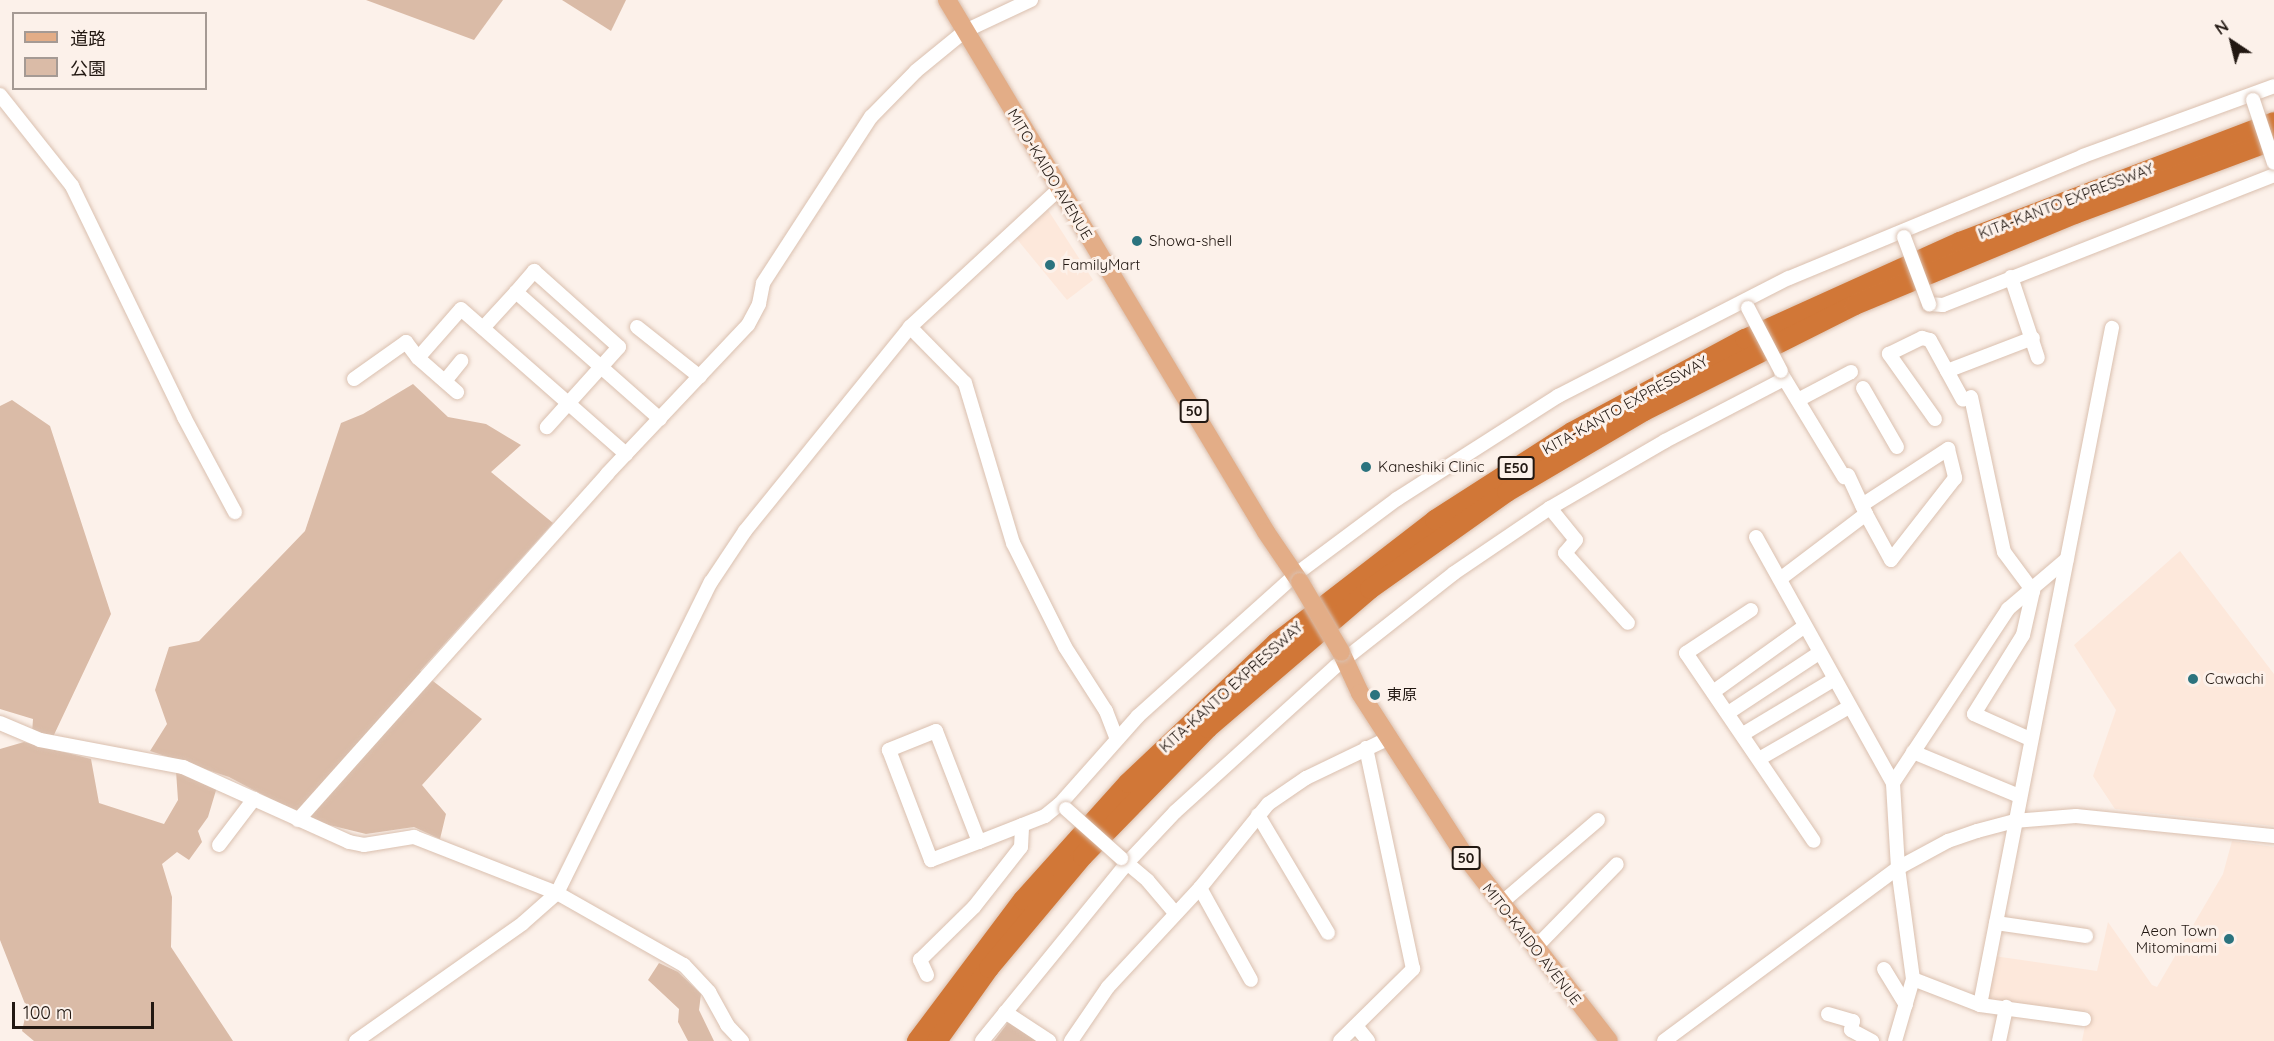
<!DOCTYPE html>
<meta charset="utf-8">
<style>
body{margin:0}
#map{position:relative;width:2274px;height:1041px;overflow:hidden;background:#fcf1ea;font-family:Quicksand,"Noto Sans JP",sans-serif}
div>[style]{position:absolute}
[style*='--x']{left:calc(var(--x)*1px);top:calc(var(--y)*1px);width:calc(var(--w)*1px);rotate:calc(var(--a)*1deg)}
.built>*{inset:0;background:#fde8db}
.green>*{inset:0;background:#dabba7}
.roads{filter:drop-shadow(0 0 2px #dac0af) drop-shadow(0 0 2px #dac0af)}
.minor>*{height:14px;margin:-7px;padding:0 7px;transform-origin:7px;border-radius:7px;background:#fff}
.major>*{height:18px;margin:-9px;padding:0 9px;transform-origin:9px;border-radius:9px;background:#e3ad87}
.highway>*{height:20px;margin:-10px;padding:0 10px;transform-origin:10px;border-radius:10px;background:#d17737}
.bridges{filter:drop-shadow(0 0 2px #dac0af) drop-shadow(0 0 2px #dac0af)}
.minor-bridge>*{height:14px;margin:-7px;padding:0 7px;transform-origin:7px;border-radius:7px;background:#fff}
.major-bridge>*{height:18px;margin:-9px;padding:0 9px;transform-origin:9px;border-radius:9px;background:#e3ad87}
.dots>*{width:16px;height:16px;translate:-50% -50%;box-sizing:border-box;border:3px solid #fcf1ea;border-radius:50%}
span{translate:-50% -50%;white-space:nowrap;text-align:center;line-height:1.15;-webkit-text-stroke:6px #fcf1ea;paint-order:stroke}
.shield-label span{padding:2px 4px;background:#fcf1ea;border:2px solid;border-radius:4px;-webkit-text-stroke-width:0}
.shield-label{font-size:14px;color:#221812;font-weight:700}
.street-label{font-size:15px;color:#221812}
.poi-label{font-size:15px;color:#221812}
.left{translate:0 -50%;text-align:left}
.right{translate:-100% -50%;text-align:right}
.legend{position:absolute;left:12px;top:12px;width:195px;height:78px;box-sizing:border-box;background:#fcf1ea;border:2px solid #a59a94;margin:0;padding:8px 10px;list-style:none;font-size:18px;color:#221812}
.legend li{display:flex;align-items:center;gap:12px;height:30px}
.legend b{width:30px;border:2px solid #a59a94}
.north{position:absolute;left:2202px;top:12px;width:60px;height:60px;-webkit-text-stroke:4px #fcf1ea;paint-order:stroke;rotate:325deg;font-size:16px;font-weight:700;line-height:24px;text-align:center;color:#221812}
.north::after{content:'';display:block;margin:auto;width:21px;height:27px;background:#221812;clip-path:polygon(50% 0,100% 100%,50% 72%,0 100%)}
.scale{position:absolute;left:12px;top:1002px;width:142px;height:27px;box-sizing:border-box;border:3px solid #221812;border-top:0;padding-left:8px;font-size:18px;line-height:21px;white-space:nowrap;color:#221812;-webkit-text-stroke:4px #fcf1ea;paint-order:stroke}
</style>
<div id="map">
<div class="built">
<i style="clip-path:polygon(1048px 210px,1093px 280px,1067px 300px,1016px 238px)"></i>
<i style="clip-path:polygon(2180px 551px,2274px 674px,2274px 826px,2115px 809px,2093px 776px,2116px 710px,2074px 645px)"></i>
<i style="clip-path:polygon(2232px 841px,2274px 847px,2274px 1041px,2082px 1041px,2088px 1011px,2067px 1013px,1987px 1001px,1994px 956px,2097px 971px,2108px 922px,2152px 985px,2157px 987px,2223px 874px)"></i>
</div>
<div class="green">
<i style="clip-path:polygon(366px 0,503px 0,474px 40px)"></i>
<i style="clip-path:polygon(562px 0,626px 0,611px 31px)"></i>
<i style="clip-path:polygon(413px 384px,448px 417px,486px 424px,521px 445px,491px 472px,553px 523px,420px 671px,482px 719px,422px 785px,446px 814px,440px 839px,414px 827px,366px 834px,313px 821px,229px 777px,150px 751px,167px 724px,155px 690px,169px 647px,199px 641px,305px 531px,341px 423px,363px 414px)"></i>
<i style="clip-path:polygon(12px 400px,50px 426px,111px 614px,52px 739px,32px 734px,33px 719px,0 709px,0 406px)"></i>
<i style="clip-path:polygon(24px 742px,91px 759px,99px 803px,164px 824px,178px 800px,176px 771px,217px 787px,208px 817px,198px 831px,202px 842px,189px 860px,177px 852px,162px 864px,172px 897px,171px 947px,233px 1041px,34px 1041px,22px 1031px,27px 1009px,0 940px,0 749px)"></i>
<i style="clip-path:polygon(659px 963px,678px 972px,701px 994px,699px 1010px,714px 1041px,688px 1041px,678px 1022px,679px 1009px,648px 980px)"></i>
<i style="clip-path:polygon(1010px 1020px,1036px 1041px,994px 1041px)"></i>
</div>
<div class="roads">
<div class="minor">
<i style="--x:0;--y:95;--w:116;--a:51.6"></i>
<i style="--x:72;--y:186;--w:257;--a:64.1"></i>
<i style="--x:184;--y:417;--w:108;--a:61.8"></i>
<i style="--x:2011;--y:277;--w:85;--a:71.6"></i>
<i style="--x:516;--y:292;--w:28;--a:-49"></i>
<i style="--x:534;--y:271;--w:114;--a:41.8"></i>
<i style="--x:619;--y:347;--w:108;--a:132"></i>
<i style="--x:1929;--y:304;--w:14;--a:4"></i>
<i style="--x:1943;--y:305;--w:356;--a:-21.4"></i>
<i style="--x:637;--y:327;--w:80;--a:38.4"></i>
<i style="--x:910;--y:327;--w:78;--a:45.5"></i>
<i style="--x:965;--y:383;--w:167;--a:73.3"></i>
<i style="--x:1013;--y:543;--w:116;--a:63.4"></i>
<i style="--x:1065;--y:647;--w:76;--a:57.4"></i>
<i style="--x:1106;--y:711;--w:30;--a:69"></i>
<i style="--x:483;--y:328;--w:49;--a:-47.5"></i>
<i style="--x:516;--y:292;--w:192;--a:41.4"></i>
<i style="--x:418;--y:358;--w:65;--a:-48.7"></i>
<i style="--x:461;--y:309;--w:220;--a:41.3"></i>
<i style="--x:1947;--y:371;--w:92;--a:-21"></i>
<i style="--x:1781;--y:373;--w:122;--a:58.8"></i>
<i style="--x:354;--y:379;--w:64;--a:-35.4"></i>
<i style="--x:406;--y:342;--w:20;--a:53"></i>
<i style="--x:418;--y:358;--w:52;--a:41.1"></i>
<i style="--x:445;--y:381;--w:26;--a:-51"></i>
<i style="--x:1863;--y:388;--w:68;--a:60"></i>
<i style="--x:1971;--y:397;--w:158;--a:78"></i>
<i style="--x:2004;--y:552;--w:49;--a:53.4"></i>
<i style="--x:2033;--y:591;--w:45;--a:102.8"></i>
<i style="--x:2023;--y:635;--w:93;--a:121.8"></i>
<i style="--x:1974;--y:714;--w:61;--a:24.1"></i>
<i style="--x:1798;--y:400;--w:60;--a:-27.8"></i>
<i style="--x:1935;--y:419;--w:80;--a:-125.3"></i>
<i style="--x:1889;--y:354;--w:37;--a:-26"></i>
<i style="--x:1922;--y:338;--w:8;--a:14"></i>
<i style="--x:1930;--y:340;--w:68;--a:61.2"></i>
<i style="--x:1862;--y:505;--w:103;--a:-33.1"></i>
<i style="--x:1948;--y:449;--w:30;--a:76"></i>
<i style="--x:1955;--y:478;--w:104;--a:128"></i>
<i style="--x:1891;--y:560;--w:52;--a:-118.5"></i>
<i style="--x:1550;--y:508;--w:41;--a:50.9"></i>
<i style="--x:1576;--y:540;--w:17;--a:130"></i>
<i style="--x:1565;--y:553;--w:94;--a:48"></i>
<i style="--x:1756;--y:537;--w:282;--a:60.9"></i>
<i style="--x:1780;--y:579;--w:108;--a:-37.1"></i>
<i style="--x:1866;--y:514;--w:43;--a:-114.8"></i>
<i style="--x:1751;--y:610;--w:78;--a:146.5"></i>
<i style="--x:1686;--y:653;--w:227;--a:55.8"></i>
<i style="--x:1713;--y:692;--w:113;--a:-35.7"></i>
<i style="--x:1728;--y:713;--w:109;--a:-33.4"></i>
<i style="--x:0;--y:723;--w:43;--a:23"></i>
<i style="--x:40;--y:740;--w:146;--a:10.7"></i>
<i style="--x:183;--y:767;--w:182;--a:24.3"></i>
<i style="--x:349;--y:842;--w:15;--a:11"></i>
<i style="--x:364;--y:845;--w:51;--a:-9.1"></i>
<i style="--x:414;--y:837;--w:154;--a:21.4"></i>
<i style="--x:557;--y:893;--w:146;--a:29.6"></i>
<i style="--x:684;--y:965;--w:37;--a:47"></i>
<i style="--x:709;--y:992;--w:38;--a:61"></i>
<i style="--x:727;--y:1025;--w:22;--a:47"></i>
<i style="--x:1743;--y:734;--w:105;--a:-31"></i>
<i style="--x:1913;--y:752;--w:115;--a:22.5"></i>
<i style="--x:1759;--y:759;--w:104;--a:-30"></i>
<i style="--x:1258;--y:815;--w:137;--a:59.3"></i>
<i style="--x:298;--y:820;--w:464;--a:-48.2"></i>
<i style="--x:607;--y:474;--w:205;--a:-46.6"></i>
<i style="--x:748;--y:325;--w:24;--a:-62"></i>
<i style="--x:759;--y:304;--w:21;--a:-79"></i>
<i style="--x:763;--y:283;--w:198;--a:-57"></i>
<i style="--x:871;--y:117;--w:64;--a:-45.6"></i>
<i style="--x:916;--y:71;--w:63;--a:-39.2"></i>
<i style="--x:965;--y:31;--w:73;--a:-25.2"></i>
<i style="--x:979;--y:842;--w:119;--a:-111.2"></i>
<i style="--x:936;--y:731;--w:51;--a:158"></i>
<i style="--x:889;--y:750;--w:118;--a:69.1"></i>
<i style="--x:931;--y:860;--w:51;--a:-20.6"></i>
<i style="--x:979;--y:842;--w:71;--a:-21.5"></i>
<i style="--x:1045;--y:816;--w:19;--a:-39"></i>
<i style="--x:1060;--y:804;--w:118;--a:-48.4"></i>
<i style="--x:1138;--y:716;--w:211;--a:-41.9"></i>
<i style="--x:1295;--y:575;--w:127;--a:-36.7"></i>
<i style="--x:1397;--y:499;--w:191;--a:-32.6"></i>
<i style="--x:1558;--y:396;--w:259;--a:-27.1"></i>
<i style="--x:1789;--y:278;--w:318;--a:-22.5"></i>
<i style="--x:2083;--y:156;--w:203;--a:-20.1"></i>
<i style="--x:219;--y:845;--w:58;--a:-52.7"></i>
<i style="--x:1121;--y:858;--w:35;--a:40"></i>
<i style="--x:1148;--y:881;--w:42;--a:49.8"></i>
<i style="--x:1200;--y:888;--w:105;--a:61"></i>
<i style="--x:1500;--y:904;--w:129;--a:-40.6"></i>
<i style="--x:1996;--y:923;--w:91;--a:8.2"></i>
<i style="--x:1535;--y:948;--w:117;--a:-45.7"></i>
<i style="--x:1884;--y:969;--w:42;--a:58.6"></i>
<i style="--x:927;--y:975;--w:17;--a:-115"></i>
<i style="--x:920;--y:960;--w:76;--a:-44.5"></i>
<i style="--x:974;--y:907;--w:76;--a:-51.9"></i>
<i style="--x:1021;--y:847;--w:22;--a:-87"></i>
<i style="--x:1913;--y:979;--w:72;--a:21.2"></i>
<i style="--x:1980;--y:1005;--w:690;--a:-78.97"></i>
<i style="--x:1980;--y:1005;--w:105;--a:7.7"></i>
<i style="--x:1005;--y:1012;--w:53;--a:33.4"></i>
<i style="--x:1828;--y:1014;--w:26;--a:16"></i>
<i style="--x:1853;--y:1021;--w:9;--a:103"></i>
<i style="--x:1851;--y:1030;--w:24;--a:28"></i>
<i style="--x:1356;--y:1026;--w:19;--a:51"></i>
<i style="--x:356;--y:1041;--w:204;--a:-35.2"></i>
<i style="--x:523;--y:923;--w:45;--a:-41.4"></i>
<i style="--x:557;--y:893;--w:347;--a:-63.7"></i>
<i style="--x:711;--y:582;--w:61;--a:-56.3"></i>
<i style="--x:745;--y:531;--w:262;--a:-51"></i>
<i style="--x:910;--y:327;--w:203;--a:-42.8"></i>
<i style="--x:982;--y:1041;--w:230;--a:-50.8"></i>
<i style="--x:1127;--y:863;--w:70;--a:-46.7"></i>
<i style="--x:1175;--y:812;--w:217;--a:-42.2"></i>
<i style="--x:1336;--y:666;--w:150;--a:-38.2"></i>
<i style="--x:1454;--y:573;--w:116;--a:-34.1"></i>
<i style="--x:1550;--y:508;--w:133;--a:-30.2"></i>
<i style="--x:1665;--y:441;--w:134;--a:-27.5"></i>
<i style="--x:1071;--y:1041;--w:65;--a:-55.6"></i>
<i style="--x:1108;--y:987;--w:135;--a:-47.1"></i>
<i style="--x:1200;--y:888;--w:108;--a:-51"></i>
<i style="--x:1268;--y:804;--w:46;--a:-34.4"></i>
<i style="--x:1306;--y:778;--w:92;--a:-25.7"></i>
<i style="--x:1340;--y:1041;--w:103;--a:-44.6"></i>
<i style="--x:1413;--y:969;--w:226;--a:-102"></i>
<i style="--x:1664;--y:1041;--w:291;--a:-36.5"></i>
<i style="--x:1898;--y:868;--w:57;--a:-28.4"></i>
<i style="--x:1948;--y:841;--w:31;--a:-19"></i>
<i style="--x:1977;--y:831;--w:38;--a:-15"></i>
<i style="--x:2014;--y:821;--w:62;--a:-4.6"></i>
<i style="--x:2076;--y:816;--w:199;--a:5.8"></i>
<i style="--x:1895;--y:1041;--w:65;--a:-73.8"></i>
<i style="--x:1913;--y:979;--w:112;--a:-97.7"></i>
<i style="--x:1898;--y:868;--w:85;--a:-93.4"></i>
<i style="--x:1893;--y:783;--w:209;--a:-56.5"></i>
<i style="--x:2008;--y:609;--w:77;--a:-40.3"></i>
<i style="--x:1999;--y:1041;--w:35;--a:-78"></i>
</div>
<div class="major">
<i style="--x:947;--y:0;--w:620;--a:59.05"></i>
<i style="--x:1266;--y:532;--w:60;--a:55.8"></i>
<i style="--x:1341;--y:652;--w:45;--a:65.1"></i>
<i style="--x:1360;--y:693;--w:194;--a:57.2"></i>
<i style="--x:1465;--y:856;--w:234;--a:52.1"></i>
</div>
<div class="highway">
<i style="--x:917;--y:1041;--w:176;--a:-53.1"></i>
<i style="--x:1023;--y:900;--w:157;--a:-48.1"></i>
<i style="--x:1128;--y:783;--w:204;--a:-43.4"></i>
<i style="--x:1276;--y:643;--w:201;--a:-37.7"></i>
<i style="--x:1435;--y:520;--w:163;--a:-32.7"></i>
<i style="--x:1572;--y:432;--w:196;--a:-28.3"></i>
<i style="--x:1745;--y:339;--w:236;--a:-24.3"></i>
<i style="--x:1960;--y:242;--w:336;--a:-20.9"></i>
<i style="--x:937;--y:1041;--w:90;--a:-54.5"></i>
<i style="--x:989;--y:968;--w:146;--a:-50"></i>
<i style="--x:1083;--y:856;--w:179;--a:-45.7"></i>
<i style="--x:1208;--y:728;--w:213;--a:-40.6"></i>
<i style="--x:1370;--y:589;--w:168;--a:-35.3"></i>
<i style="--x:1507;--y:492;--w:159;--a:-30.6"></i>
<i style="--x:1644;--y:411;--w:236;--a:-26.7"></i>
<i style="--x:1855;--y:305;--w:238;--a:-22.5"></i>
<i style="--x:2075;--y:214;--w:212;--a:-20.4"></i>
</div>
</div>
<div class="bridges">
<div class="minor-bridge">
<i style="--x:2253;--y:100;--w:66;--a:71.6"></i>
<i style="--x:1904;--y:237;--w:72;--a:69.5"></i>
<i style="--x:1748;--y:308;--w:71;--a:62.4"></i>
<i style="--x:1066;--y:809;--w:74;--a:41.7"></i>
</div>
<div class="major-bridge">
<i style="--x:1300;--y:582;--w:81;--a:59.6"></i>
</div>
</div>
<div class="dots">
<i style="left:1137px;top:241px;background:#2b737e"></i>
<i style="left:1050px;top:265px;background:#2b737e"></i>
<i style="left:1366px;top:467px;background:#2b737e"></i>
<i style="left:2193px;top:679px;background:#2b737e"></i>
<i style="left:1375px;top:695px;background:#2b737e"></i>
<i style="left:2229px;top:939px;background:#2b737e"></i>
</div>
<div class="shield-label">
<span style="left:1194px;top:411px">50</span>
<span style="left:1516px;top:468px">E50</span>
<span style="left:1466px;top:858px">50</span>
</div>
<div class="street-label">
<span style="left:1050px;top:174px;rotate:59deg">MITO-KAIDO AVENUE</span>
<span style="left:2066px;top:201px;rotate:-21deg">KITA-KANTO EXPRESSWAY</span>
<span style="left:1625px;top:405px;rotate:-29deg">KITA-KANTO EXPRESSWAY</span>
<span style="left:1231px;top:687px;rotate:-42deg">KITA-KANTO EXPRESSWAY</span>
<span style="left:1532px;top:944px;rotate:52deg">MITO-KAIDO AVENUE</span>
</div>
<div class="poi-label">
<span class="left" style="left:1149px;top:241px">Showa-shell</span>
<span class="left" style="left:1062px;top:265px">FamilyMart</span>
<span class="left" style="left:1378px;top:467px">Kaneshiki Clinic</span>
<span class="left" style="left:2205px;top:679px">Cawachi</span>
<span class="left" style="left:1387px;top:695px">東原</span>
<span class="right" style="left:2217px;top:939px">Aeon Town<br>Mitominami</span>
</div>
<ul class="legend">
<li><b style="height:8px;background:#e3ad87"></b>道路</li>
<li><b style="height:16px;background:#dabba7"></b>公園</li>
</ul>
<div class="north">N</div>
<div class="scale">100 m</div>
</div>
